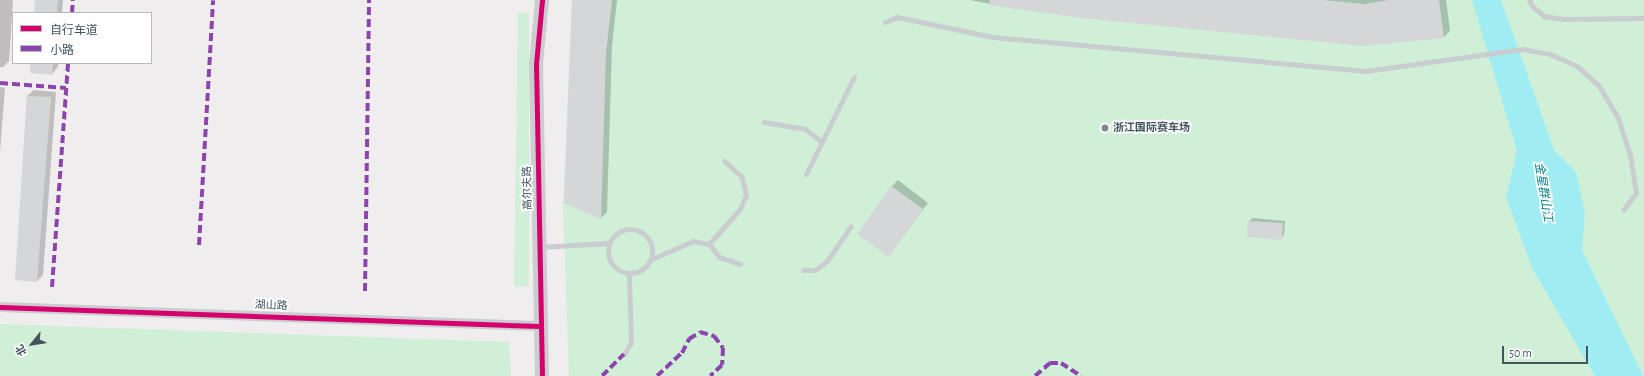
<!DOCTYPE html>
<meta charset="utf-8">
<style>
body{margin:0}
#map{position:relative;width:1644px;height:376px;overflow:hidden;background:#efedee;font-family:"Alegreya Sans","Noto Sans SC",sans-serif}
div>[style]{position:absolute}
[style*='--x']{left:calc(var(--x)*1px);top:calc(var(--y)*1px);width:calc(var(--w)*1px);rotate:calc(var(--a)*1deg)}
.green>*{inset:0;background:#cff0d7}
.water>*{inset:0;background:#a0ecf3}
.shadow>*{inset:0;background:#0003}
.building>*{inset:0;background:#d5d6d8}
.lane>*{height:5px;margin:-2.5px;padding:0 2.5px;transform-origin:2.5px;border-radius:2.5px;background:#c9cdcf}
.lane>.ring{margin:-2.5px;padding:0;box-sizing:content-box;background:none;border:5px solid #c9cdcf;border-radius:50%}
.street>*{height:10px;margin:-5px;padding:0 5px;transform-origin:5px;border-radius:5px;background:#c9cdcf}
.secondary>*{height:14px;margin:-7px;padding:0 7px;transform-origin:7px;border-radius:7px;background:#caced0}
.quiet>*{height:4px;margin-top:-2px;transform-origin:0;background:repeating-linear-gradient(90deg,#8e44ad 0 8px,transparent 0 12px)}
.cycleway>*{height:5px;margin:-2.5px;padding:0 2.5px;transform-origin:2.5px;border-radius:2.5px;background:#d6006c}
.dots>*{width:11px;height:11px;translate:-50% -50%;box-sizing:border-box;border:2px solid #fff;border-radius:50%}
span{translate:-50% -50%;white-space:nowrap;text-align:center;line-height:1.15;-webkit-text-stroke:3.5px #fff;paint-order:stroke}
.poi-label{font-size:11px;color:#43545c;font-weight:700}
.left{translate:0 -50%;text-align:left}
.street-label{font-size:11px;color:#43545c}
.water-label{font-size:12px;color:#04808a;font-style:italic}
.legend{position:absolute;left:12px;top:12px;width:140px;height:52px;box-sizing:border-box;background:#fff;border:1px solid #b4bbbe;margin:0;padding:5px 7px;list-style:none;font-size:12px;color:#43545c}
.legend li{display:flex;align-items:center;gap:8px;height:20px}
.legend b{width:20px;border:1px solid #b4bbbe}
.north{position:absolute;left:12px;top:324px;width:40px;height:40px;-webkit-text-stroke:3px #fff;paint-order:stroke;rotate:240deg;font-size:11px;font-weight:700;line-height:16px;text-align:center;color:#43545c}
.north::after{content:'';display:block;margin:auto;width:14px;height:18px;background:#43545c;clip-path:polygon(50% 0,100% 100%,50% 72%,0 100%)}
.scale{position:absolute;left:1502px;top:346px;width:86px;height:18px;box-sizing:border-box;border:2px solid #43545c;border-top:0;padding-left:5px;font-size:12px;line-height:14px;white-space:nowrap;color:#43545c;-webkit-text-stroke:3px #fff;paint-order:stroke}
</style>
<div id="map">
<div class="green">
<i style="clip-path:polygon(572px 0,1644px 0,1644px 376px,569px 376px,563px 205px)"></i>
<i style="clip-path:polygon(518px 12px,529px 14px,529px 286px,514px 287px)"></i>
<i style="clip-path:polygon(0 324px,509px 342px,511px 376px,0 376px)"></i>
</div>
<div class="water">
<i style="clip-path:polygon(1472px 0,1501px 0,1554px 150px,1576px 172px,1585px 213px,1582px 250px,1643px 376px,1595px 376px,1532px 268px,1506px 197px,1517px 151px)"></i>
</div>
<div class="shadow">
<i style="clip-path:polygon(0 0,13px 0,9px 61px,3px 67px,0 67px)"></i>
<i style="clip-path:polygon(36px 0,63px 0,62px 13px,35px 13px)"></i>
<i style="clip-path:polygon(573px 0,617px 0,612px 46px,607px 212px,601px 218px)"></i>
<i style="clip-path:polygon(970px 0,1446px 0,1450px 31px,1444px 37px,1363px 45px,1011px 8px)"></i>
<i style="clip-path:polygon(31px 63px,58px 63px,58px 67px,52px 74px)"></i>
<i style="clip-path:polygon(0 87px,5px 88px,0 152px)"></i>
<i style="clip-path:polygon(34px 90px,56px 92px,43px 275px,37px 281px,16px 279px,27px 96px)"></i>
<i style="clip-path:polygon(898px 180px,928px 203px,889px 255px,891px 187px)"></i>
<i style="clip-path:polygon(1252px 218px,1285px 221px,1284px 235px,1281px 238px,1249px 222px)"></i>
</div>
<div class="building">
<i style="clip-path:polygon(35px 0,58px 0,57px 13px,34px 13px)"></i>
<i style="clip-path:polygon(572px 0,612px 0,606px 53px,601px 219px,564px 203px)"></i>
<i style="clip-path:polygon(990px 0,1324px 0,1364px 4px,1389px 0,1439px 0,1444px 38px,1363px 46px,1082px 18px,989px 5px)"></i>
<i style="clip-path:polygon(30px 63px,53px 63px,52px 75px,30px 73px)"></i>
<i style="clip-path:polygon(27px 96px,51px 97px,37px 282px,15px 280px)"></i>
<i style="clip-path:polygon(891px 186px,923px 209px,889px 257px,857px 234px)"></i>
<i style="clip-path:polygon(1248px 221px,1283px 223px,1282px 240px,1247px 237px)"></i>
</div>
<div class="lane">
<i style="--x:1529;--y:0;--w:7;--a:63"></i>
<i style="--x:1532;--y:6;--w:16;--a:40"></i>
<i style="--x:1544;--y:16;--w:19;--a:9"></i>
<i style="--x:1563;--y:19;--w:81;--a:-0.7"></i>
<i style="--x:885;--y:22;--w:13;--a:-23"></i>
<i style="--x:897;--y:17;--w:98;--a:11.8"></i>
<i style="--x:993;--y:37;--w:375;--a:5.2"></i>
<i style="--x:1366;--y:71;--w:158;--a:-8"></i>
<i style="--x:1522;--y:49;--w:28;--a:10"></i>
<i style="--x:1550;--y:54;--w:30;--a:24"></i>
<i style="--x:1577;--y:66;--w:30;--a:42"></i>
<i style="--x:1599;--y:86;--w:37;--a:59"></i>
<i style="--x:1618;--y:118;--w:39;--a:72"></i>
<i style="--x:1630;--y:155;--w:38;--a:81"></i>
<i style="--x:1636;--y:193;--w:21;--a:127"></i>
<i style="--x:764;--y:122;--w:42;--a:9.7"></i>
<i style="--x:805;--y:129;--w:21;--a:37"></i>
<i style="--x:806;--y:174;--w:108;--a:-63.7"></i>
<i class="ring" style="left:608px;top:229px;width:39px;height:39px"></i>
<i style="--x:709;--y:244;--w:47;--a:-48.5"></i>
<i style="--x:740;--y:209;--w:15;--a:-67"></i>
<i style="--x:746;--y:195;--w:18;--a:-103"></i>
<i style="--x:742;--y:177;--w:24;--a:-138"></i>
<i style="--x:540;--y:247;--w:68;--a:-3.4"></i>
<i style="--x:652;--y:259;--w:45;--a:-23.7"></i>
<i style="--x:693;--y:241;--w:16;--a:11"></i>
<i style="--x:709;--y:244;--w:16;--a:52"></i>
<i style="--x:719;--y:257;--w:22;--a:18"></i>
<i style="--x:803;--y:270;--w:12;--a:0"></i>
<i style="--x:815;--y:270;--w:15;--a:-37"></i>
<i style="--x:827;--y:261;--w:42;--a:-55.6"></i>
<i style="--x:624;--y:354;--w:13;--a:-58"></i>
<i style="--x:631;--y:343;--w:69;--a:-91.7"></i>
</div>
<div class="street">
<i style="--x:0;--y:307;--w:540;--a:2.02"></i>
</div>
<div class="secondary">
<i style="--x:542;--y:376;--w:312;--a:-91.1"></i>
<i style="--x:536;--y:64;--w:64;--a:-84.6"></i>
</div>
<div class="quiet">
<i style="--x:72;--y:13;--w:13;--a:-86"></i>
<i style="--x:0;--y:83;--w:66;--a:4.3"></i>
<i style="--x:199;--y:245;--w:245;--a:-86.7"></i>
<i style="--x:52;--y:287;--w:225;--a:-85.9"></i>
<i style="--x:365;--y:291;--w:291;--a:-89.2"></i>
<i style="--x:602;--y:376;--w:31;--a:-45"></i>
<i style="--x:657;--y:376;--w:34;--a:-43"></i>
<i style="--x:682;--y:353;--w:16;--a:-63"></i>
<i style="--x:689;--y:339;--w:13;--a:-32"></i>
<i style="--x:700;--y:332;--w:15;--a:16"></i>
<i style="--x:714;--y:336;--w:15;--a:53"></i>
<i style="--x:723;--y:348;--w:17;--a:93"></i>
<i style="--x:722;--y:365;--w:16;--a:137"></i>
<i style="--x:1035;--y:376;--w:20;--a:-41"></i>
<i style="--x:1050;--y:363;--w:11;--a:0"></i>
<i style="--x:1061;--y:363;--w:24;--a:33"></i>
</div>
<div class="cycleway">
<i style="--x:0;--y:307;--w:540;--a:2.02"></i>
<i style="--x:542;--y:376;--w:312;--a:-91.1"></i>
<i style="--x:536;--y:64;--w:64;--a:-84.6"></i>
</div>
<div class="dots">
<i style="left:1105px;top:128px;background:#7f8a8f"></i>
</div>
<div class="poi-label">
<span class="left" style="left:1113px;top:128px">浙江国际赛车场</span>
</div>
<div class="street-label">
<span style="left:528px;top:188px;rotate:-91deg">高尔夫路</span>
<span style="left:271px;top:306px;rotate:2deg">湖山路</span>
</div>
<div class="water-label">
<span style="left:1543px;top:192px;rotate:81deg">金星群山江</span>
</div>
<ul class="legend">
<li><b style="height:5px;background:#d6006c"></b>自行车道</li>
<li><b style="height:5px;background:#8e44ad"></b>小路</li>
</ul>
<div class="north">北</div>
<div class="scale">50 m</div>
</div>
